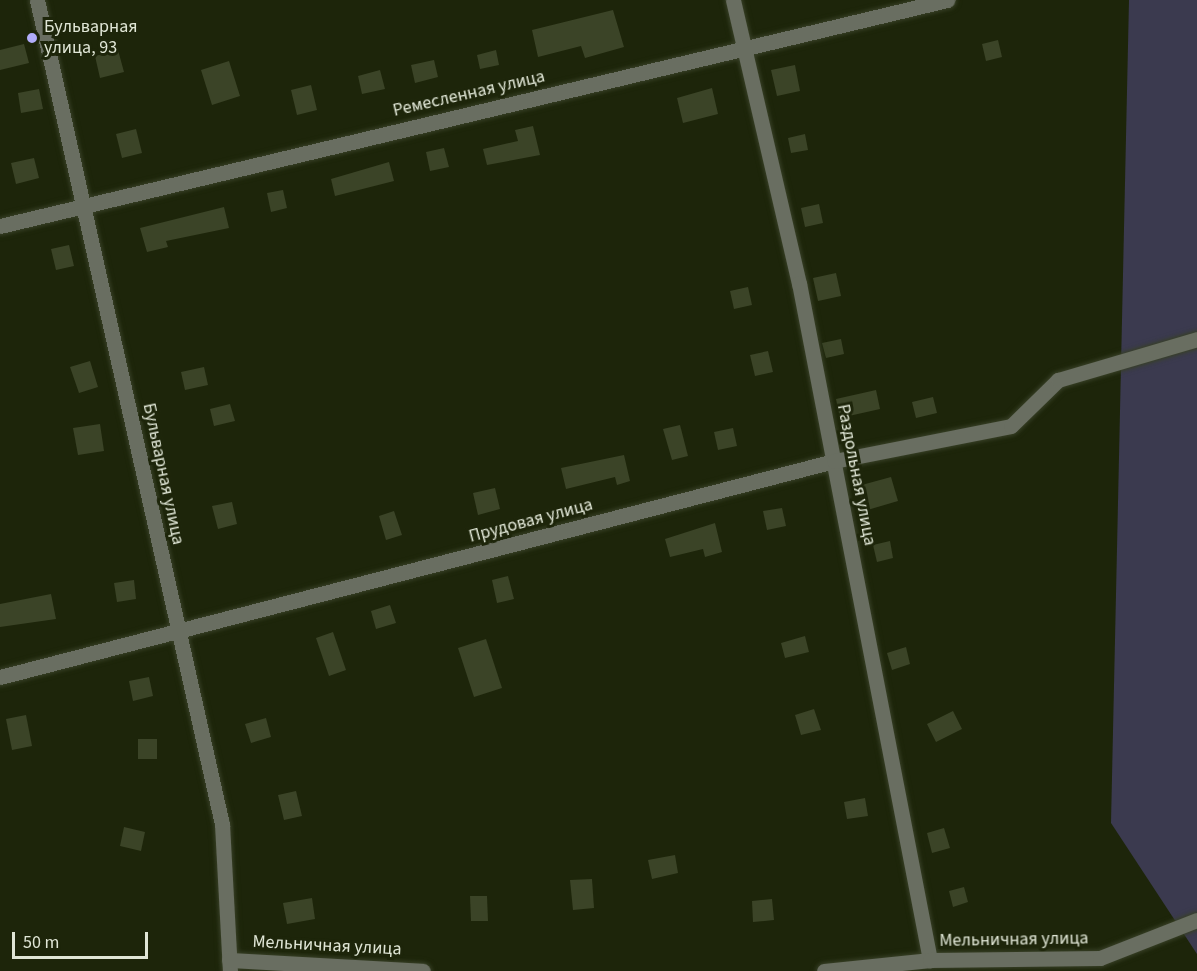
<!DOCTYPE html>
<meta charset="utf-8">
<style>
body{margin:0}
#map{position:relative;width:1197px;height:971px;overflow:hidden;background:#1d250a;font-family:"Source Sans 3",sans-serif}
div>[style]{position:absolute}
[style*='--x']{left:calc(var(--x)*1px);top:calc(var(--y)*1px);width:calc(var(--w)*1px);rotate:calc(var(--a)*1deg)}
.green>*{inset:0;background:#3b3a4f}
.building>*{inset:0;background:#3b4427}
.roads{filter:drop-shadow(0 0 2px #384027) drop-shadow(0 0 2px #384027)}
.minor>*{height:15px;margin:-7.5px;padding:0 7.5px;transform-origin:7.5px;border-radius:7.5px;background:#696e61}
.dots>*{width:16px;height:16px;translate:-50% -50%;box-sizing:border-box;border:3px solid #1d250a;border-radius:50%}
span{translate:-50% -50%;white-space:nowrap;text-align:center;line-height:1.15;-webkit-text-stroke:6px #1d250a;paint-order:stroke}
.poi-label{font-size:18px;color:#e0e6d6}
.left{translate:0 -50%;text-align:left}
.street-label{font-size:18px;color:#e0e6d6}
.scale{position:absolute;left:12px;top:932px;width:136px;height:27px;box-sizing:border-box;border:3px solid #e0e6d6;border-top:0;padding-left:8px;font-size:18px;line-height:21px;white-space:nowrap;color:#e0e6d6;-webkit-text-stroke:4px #1d250a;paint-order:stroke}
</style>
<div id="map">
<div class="green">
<i style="clip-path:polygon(1129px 0,1197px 0,1197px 954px,1111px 823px)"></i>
</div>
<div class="building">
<i style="clip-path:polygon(613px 10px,624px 47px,585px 58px,581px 46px,538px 57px,532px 30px)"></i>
<i style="clip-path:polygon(998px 40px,1002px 57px,986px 61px,982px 44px)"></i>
<i style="clip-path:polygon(24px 44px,29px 63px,0 70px,0 50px)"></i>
<i style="clip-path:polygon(118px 50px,124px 72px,100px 78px,95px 56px)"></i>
<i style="clip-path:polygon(496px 50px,499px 65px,480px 69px,477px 55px)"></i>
<i style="clip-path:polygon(434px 60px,438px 77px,415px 83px,411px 65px)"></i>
<i style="clip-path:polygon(229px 61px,240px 96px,212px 105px,201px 70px)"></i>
<i style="clip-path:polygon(795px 65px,800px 91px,777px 96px,771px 70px)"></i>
<i style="clip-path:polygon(380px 70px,385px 89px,362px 94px,358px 76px)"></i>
<i style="clip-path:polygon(311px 85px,317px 110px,297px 115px,291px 90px)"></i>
<i style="clip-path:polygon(712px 88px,718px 114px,683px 123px,677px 98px)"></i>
<i style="clip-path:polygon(39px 89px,43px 109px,21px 113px,18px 93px)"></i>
<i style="clip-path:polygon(533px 126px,540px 155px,487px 165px,483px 149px,518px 141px,515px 130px)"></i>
<i style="clip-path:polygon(136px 129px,142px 153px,122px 158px,116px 134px)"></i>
<i style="clip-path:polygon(805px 134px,808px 150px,791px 153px,788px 138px)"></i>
<i style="clip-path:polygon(444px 148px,449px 167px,430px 171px,426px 152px)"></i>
<i style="clip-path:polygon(34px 158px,39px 178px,16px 184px,11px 163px)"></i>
<i style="clip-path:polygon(389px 162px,394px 181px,335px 196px,331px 179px)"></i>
<i style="clip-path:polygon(283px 190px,287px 208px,271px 212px,267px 193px)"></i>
<i style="clip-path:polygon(819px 204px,823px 223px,805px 227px,801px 208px)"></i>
<i style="clip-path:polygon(224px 207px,229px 228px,166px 241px,168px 247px,147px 252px,140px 228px)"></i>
<i style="clip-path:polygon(69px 245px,74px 266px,56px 270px,51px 249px)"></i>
<i style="clip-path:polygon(836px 273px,841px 296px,818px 301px,813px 278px)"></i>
<i style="clip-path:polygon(748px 287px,752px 305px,734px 309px,730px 291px)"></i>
<i style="clip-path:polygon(841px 339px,844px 354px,826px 358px,822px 343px)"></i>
<i style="clip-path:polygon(768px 351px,773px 372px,755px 376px,750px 355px)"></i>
<i style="clip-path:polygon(90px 361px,98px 387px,79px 393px,70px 367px)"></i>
<i style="clip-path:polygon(204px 367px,208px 385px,185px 390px,181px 372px)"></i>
<i style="clip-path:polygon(876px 390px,880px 409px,840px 418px,836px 399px)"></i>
<i style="clip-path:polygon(933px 397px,937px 413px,916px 418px,912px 402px)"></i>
<i style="clip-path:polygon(230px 404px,235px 421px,214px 426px,210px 409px)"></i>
<i style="clip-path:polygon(100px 424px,104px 451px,78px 455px,73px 428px)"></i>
<i style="clip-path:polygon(680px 425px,688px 456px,672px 460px,663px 429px)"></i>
<i style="clip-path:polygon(733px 428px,737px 446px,718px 450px,714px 432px)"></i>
<i style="clip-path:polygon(624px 455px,630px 481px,617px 485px,615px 477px,566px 489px,561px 468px)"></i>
<i style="clip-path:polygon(891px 477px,898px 501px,864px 511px,858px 486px)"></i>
<i style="clip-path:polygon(495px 488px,500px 509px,478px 515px,473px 493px)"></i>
<i style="clip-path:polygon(232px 502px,237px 524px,218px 529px,212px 506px)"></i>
<i style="clip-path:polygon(782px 508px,786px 526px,767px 530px,763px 511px)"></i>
<i style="clip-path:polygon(394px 511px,402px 535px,386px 540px,379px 516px)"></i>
<i style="clip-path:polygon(715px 523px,722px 552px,705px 557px,703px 549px,670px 557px,665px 539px)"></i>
<i style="clip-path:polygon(890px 541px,893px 558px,877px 562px,873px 545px)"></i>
<i style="clip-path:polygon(508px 576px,514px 599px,497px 603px,492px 580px)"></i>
<i style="clip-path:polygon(134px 580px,136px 599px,117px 602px,114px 583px)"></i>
<i style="clip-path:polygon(51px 594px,56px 619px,0 627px,0 604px)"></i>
<i style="clip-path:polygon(390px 605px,396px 623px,376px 629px,371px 611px)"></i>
<i style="clip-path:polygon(333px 632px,346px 670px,329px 676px,316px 638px)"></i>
<i style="clip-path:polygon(805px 636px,809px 652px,785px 658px,781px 643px)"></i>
<i style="clip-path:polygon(486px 639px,502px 688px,474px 697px,458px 648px)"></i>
<i style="clip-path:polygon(906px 647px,910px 664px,892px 670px,887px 653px)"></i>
<i style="clip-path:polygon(149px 677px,153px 696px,133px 701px,129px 681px)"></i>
<i style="clip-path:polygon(814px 709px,821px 730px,801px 735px,795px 715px)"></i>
<i style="clip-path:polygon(953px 711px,962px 729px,936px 742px,927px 724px)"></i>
<i style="clip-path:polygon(26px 715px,32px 746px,12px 750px,6px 719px)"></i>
<i style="clip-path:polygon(266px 718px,271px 737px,251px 743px,245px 724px)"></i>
<i style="clip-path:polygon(138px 739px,157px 739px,157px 759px,138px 759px)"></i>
<i style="clip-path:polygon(296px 791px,302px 816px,284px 820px,278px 795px)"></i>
<i style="clip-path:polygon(865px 798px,868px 816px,847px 819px,844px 802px)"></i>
<i style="clip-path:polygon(124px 827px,145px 832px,141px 851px,120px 846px)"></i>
<i style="clip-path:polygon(944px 828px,950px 848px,932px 853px,927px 833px)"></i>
<i style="clip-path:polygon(675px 855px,678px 873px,652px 879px,648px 860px)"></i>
<i style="clip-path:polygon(592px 879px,594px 908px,573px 910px,570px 880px)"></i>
<i style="clip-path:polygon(964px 887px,968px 902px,953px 907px,949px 891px)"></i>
<i style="clip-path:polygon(470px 896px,487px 896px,488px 921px,471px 921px)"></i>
<i style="clip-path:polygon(312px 898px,315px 919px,287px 924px,283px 903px)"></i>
<i style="clip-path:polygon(772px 899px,774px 920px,753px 922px,752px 901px)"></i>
</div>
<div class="roads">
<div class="minor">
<i style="--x:37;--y:0;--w:845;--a:77.35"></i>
<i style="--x:222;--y:824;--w:147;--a:86.9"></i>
<i style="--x:733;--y:0;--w:291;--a:76.9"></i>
<i style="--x:799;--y:283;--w:690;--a:79.05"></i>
<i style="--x:0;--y:226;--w:974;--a:-13.42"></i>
<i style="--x:0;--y:677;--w:862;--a:-14.52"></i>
<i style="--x:834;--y:461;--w:180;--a:-11.2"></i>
<i style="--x:1011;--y:426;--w:66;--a:-44.4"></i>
<i style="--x:1058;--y:380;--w:145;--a:-16.4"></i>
<i style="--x:229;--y:960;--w:194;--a:3.2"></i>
<i style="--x:824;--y:971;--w:107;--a:-5.9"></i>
<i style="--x:930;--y:960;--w:170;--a:-0.7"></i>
<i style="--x:1100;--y:958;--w:104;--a:-21.4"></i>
</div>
</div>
<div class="dots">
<i style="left:32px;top:38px;background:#b1adfa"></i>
</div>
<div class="poi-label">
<span class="left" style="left:44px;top:38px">Бульварная<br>улица, 93</span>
</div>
<div class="street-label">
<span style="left:469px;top:94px;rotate:-13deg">Ремесленная улица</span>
<span style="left:163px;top:474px;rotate:78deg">Бульварная улица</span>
<span style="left:856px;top:475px;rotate:79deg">Раздольная улица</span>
<span style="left:531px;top:521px;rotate:-15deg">Прудовая улица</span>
<span style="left:1014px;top:940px;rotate:-1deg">Мельничная улица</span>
<span style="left:327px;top:946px;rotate:3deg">Мельничная улица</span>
</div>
<div class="scale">50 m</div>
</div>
